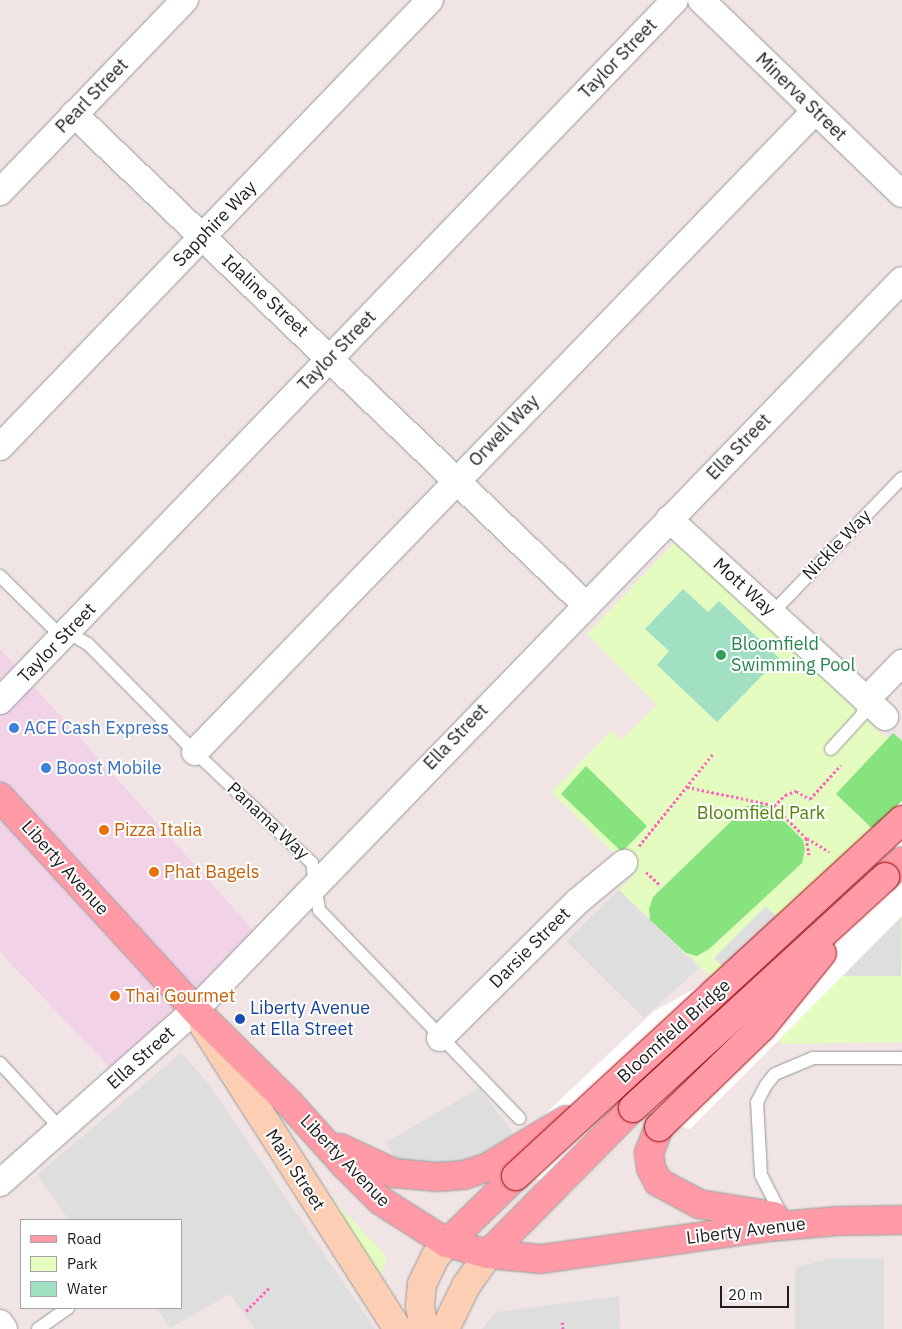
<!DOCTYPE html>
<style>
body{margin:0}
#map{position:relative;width:902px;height:1329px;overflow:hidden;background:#f0e4e4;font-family:"IBM Plex Sans",sans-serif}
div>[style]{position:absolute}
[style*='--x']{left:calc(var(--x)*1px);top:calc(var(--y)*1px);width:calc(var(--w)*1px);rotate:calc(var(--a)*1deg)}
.commercial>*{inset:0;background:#f1d2e6}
.park>*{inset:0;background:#e4fcbf}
.pitch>*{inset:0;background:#86e37e}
.parking>*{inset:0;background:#dedede}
.water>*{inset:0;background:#a2e0c3}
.pier>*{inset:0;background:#fff}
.path>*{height:3px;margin-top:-1.5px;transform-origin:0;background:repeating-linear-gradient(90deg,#ff66c0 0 2.5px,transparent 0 5px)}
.roads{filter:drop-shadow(0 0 1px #989898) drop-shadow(0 0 1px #989898)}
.service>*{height:12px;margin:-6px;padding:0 6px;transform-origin:6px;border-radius:6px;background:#fff}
.minor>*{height:26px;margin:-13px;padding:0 13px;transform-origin:13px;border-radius:13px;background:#fff}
.secondary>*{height:28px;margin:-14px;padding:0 14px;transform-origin:14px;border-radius:14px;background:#fccfb5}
.primary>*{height:28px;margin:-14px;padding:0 14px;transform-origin:14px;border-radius:14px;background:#ff9aa6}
.bridges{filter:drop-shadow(0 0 1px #990003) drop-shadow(0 0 1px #990003)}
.primary-bridge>*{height:28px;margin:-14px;padding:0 14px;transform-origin:14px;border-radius:14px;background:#ff9aa6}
.dots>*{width:14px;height:14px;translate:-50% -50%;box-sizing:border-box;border:2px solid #fff;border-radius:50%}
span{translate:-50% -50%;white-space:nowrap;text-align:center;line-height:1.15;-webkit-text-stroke:4px #fff;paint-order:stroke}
.street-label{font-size:18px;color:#1e1e1e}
.leisure-label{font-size:18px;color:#27864d}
.left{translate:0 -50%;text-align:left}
.shop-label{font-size:18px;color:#366cbe}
.park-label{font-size:18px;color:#518206}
.food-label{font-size:18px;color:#c56008}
.transit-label{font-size:18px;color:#164399}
.legend{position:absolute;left:20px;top:1219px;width:162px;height:90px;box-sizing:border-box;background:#fff;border:1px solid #a5a5a5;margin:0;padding:6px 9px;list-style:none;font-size:15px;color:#1e1e1e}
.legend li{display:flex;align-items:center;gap:10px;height:25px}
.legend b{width:25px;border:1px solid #a5a5a5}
.scale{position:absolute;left:720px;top:1286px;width:69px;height:22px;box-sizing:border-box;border:2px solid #1e1e1e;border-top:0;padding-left:6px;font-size:15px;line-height:18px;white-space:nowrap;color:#1e1e1e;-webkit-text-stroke:4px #fff;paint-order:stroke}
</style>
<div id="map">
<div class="commercial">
<i style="clip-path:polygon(0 649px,256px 933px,115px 1073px,0 952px)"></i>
</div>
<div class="park">
<i style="clip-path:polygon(677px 540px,887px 739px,893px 733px,902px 741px,902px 1042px,783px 1044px,619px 890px,635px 874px,551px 792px,611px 731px,621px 740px,657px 705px,587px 634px)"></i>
<i style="clip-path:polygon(296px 1161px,387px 1257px,378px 1284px)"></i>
</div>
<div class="pitch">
<i style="clip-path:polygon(893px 733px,902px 741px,902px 804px,876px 832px,836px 794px)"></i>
<i style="clip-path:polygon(586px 766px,647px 826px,622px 852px,561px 794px)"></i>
<i style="clip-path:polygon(759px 804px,771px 808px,803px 840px,805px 849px,802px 863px,709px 949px,697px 956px,686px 953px,650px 920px,649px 909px,653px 897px,747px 806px)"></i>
</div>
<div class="parking">
<i style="clip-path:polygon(902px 845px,901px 976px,837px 976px,784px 1028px,714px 958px,766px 906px,836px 975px)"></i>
<i style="clip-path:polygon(619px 890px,699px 968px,644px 1018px,566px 941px)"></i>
<i style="clip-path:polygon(181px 1053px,208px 1083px,375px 1329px,255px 1329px,230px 1294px,170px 1328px,157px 1308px,181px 1308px,181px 1220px,69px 1220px,37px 1175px)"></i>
<i style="clip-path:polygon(479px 1088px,514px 1134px,476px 1163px,407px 1165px,395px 1157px,385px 1143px)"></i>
<i style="clip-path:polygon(831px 1258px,884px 1258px,884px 1329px,795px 1329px,795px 1268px)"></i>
<i style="clip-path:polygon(619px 1296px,620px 1329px,482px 1329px,496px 1312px)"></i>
</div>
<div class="water">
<i style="clip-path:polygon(683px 589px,708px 612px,719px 601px,779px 658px,717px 722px,657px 665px,669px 651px,645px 629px)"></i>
</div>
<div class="pier">
<i style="clip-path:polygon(902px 801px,902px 916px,690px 1129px,646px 1118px,567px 1196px,496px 1156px,526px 1132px,653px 1012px,706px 982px)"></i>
</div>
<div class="path">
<i style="--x:687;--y:787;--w:88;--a:11.8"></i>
<i style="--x:773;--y:805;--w:47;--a:45"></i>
<i style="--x:806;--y:838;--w:17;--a:80"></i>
<i style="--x:774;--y:806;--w:16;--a:-45"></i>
<i style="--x:785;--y:795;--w:12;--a:-20"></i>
<i style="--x:796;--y:791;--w:16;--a:30"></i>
<i style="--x:810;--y:799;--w:46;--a:-47.6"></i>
<i style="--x:807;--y:838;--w:26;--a:32"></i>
<i style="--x:639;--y:846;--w:118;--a:-51.2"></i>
<i style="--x:646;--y:872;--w:19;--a:43"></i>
<i style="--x:246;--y:1311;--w:34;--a:-45"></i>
<i style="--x:562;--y:1322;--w:7;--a:82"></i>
</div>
<div class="roads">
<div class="service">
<i style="--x:0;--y:576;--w:87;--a:44.5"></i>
<i style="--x:772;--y:613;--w:187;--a:-46.1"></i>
<i style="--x:67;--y:632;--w:24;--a:30"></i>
<i style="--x:88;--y:644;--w:152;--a:45.3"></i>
<i style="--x:195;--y:752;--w:161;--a:43.5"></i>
<i style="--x:312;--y:863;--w:48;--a:81.5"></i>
<i style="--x:319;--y:910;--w:289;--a:46.1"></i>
<i style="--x:831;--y:749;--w:46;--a:-47.6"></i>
<i style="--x:862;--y:715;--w:16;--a:-75"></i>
<i style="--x:0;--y:1063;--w:90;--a:47.3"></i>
<i style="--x:782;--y:1216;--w:46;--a:-117.1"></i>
<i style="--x:761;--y:1175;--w:73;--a:-93.1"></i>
<i style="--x:757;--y:1102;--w:19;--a:-62"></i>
<i style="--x:766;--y:1085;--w:14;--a:-51"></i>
<i style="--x:775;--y:1074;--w:41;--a:-22.8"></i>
<i style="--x:813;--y:1058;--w:89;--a:0"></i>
<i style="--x:38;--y:1329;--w:37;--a:-35"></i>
</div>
<div class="minor">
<i style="--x:701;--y:0;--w:279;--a:44"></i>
<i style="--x:74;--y:114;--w:708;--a:43.8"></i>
<i style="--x:0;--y:192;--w:267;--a:-46.1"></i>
<i style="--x:0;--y:447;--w:620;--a:-46.11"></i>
<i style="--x:669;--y:519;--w:293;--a:42.5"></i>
<i style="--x:866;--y:700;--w:52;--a:-45.8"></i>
<i style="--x:0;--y:701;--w:973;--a:-46.08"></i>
<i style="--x:195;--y:752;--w:892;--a:-45.95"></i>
<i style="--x:440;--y:1038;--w:194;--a:-44.8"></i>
<i style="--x:578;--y:901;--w:60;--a:-39.6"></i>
<i style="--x:0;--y:1183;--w:261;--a:-41.6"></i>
<i style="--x:195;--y:1010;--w:1016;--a:-45.92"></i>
<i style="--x:0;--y:1323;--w:7;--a:56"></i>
</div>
<div class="secondary">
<i style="--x:204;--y:1026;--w:360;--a:57.4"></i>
<i style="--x:424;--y:1329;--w:23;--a:-100"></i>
<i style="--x:420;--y:1306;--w:22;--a:-85"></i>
<i style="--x:422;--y:1284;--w:30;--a:-64"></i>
<i style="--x:435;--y:1257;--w:18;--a:-49"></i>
<i style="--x:445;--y:1329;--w:48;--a:-64"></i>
<i style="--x:466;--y:1286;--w:39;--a:-55"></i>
</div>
<div class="primary">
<i style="--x:0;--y:797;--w:289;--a:47.5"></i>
<i style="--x:195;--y:1010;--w:134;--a:44.7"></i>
<i style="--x:290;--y:1104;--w:82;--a:48"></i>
<i style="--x:345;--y:1165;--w:51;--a:45"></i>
<i style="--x:381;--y:1201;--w:78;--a:32.5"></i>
<i style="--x:447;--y:1243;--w:42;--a:15"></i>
<i style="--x:488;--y:1254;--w:53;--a:5.4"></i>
<i style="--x:541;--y:1259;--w:230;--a:-8"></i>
<i style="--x:769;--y:1227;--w:69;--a:-5"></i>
<i style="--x:838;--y:1221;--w:64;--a:-0.9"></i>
<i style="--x:885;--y:877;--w:23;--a:-43"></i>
<i style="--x:659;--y:1127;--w:28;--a:111"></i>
<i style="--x:649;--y:1153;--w:15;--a:82"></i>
<i style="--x:651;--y:1168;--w:16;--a:63"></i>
<i style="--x:658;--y:1182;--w:47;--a:28.2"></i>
<i style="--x:699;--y:1204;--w:76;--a:9.1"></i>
<i style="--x:340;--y:1148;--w:60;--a:24.8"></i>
<i style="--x:394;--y:1173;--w:43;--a:5.3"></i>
<i style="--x:437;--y:1177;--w:27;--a:-4"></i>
<i style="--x:464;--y:1175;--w:25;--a:-18"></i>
<i style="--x:488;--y:1167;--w:91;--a:-31.1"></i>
<i style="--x:447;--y:1243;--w:96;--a:-44.2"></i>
<i style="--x:488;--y:1254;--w:206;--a:-45.2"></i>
</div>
</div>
<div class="bridges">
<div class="primary-bridge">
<i style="--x:633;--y:1108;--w:342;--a:-42.5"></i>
<i style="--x:659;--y:1127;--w:144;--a:-44.2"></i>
<i style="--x:762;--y:1027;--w:95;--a:-51"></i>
<i style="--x:516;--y:1176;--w:525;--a:-42.68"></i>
</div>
</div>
<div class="dots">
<i style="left:721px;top:655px;background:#2e9e5b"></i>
<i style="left:14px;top:728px;background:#3f7fe0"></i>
<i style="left:46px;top:768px;background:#3f7fe0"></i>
<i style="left:104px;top:830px;background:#e8710a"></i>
<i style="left:154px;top:872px;background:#e8710a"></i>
<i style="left:115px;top:996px;background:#e8710a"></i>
<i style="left:240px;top:1019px;background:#1a4fb4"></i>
</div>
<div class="street-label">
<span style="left:618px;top:59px;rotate:-46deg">Taylor Street</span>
<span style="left:92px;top:96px;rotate:-46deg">Pearl Street</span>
<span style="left:801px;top:97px;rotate:44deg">Minerva Street</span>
<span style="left:215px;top:224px;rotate:-46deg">Sapphire Way</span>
<span style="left:265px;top:296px;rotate:43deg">Idaline Street</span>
<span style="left:337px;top:351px;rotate:-46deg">Taylor Street</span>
<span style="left:504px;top:431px;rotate:-46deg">Orwell Way</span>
<span style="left:739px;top:447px;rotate:-46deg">Ella Street</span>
<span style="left:837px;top:545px;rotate:-46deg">Nickle Way</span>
<span style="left:744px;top:587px;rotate:42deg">Mott Way</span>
<span style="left:57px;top:643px;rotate:-46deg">Taylor Street</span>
<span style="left:456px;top:737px;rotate:-46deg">Ella Street</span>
<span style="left:268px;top:821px;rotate:43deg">Panama Way</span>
<span style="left:65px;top:868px;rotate:48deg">Liberty Avenue</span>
<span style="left:530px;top:948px;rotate:-45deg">Darsie Street</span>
<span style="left:674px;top:1031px;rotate:-42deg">Bloomfield Bridge</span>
<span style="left:141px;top:1058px;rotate:-42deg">Ella Street</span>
<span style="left:345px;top:1161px;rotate:46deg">Liberty Avenue</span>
<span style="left:295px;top:1170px;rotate:57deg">Main Street</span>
<span style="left:746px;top:1231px;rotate:-7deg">Liberty Avenue</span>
</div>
<div class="leisure-label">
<span class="left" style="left:731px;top:655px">Bloomfield<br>Swimming Pool</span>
</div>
<div class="shop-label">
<span class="left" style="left:24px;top:728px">ACE Cash Express</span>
<span class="left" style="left:56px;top:768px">Boost Mobile</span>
</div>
<div class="park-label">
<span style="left:761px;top:813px">Bloomfield Park</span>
</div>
<div class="food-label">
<span class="left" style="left:114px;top:830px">Pizza Italia</span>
<span class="left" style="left:164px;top:872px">Phat Bagels</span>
<span class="left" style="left:125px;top:996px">Thai Gourmet</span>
</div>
<div class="transit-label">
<span class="left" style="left:250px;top:1019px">Liberty Avenue<br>at Ella Street</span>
</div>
<ul class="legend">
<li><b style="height:6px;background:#ff9aa6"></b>Road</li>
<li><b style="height:14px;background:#e4fcbf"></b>Park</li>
<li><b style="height:14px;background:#a2e0c3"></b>Water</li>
</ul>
<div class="scale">20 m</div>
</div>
